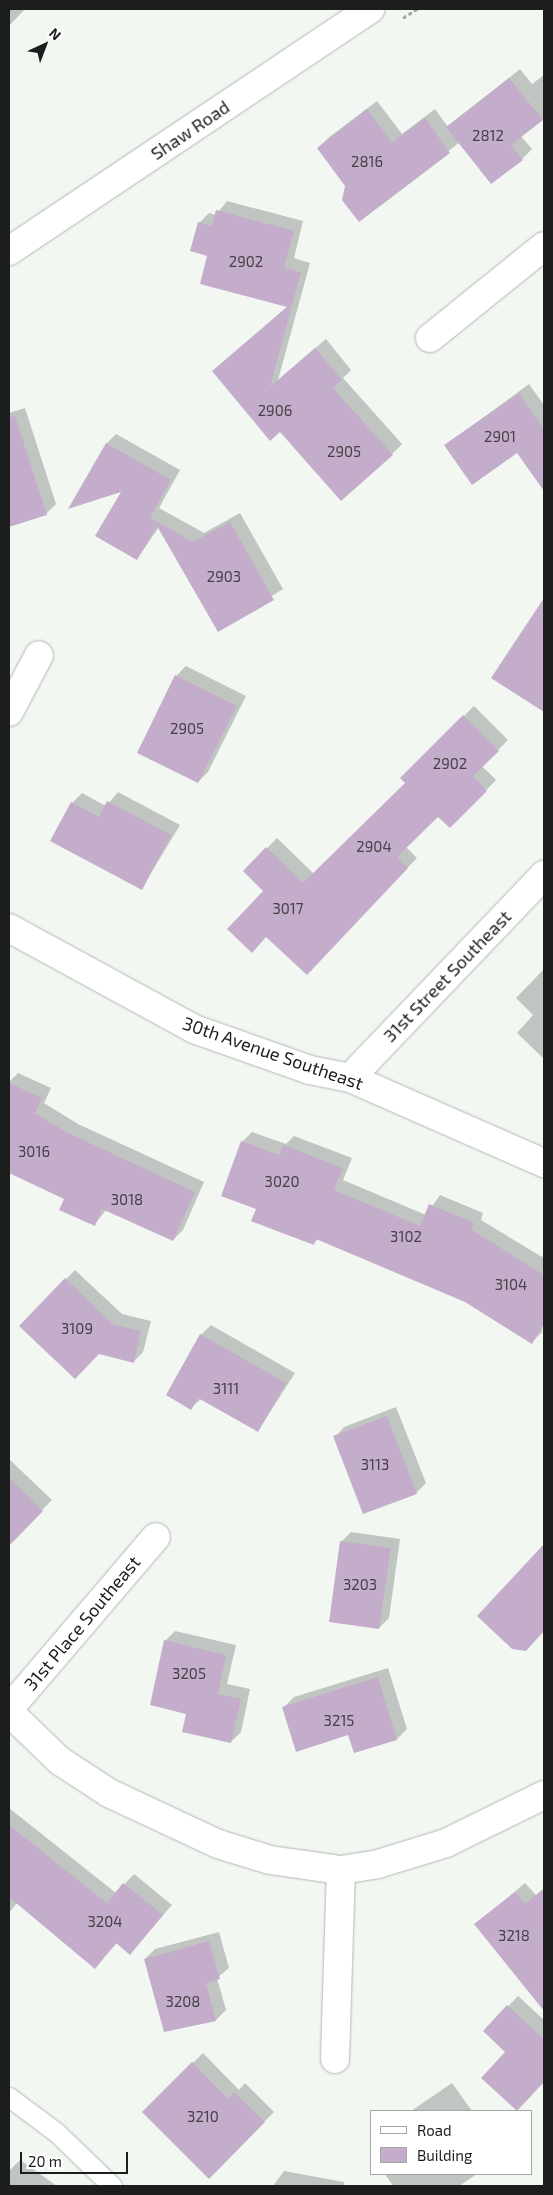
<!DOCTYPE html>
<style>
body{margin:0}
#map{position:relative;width:553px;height:2195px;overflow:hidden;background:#f2f7f2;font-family:"Exo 2",sans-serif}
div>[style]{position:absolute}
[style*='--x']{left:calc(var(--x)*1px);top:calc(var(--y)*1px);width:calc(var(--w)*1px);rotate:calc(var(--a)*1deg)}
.shadow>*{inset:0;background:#0003}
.building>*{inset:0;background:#c4adca}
.path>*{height:3px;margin-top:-1.5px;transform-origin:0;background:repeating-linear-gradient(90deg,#a5a9a5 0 4px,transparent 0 6.5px)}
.roads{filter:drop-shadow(0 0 1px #b3b8b4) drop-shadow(0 0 1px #b3b8b4)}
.lane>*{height:19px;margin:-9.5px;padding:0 9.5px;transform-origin:9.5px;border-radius:9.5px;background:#fff}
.street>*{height:28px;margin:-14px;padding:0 14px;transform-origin:14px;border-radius:14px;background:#fff}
.secondary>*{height:28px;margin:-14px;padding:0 14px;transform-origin:14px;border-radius:14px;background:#fff}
span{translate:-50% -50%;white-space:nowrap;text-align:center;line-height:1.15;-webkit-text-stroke:5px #fff;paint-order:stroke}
.number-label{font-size:15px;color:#464248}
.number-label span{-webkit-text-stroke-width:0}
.street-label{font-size:18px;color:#1c1e1d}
.frame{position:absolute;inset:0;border:10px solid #1c1e1d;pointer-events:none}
.legend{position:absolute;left:370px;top:2110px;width:162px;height:65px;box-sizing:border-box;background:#fff;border:1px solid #a4a5a5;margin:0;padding:6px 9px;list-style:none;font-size:15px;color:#1c1e1d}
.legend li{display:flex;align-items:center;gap:10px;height:25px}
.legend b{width:25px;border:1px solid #a4a5a5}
.north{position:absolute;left:20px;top:20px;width:50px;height:50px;-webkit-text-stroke:4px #fff;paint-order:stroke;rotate:43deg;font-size:14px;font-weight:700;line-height:20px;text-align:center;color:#1c1e1d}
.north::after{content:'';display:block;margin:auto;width:18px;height:22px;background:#1c1e1d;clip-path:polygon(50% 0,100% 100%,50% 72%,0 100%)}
.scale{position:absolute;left:20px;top:2152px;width:108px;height:22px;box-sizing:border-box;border:2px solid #1c1e1d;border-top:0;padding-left:6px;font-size:15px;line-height:18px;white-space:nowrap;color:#1c1e1d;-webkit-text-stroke:4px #fff;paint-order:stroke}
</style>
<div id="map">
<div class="shadow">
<i style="clip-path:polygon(9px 9px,25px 9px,9px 26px)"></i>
<i style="clip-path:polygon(520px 69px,532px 84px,544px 75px,544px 118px,521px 136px,532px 149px,522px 159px,460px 142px,359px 221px,347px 186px,318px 148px,328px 138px,377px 101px,402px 134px,435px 109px,448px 127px)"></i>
<i style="clip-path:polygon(227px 201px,303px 221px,294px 258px,310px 263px,278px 380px,326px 339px,351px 370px,343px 378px,402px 444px,392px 454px,280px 431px,213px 371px,288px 306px,209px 255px,199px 223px,209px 213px,216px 215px)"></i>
<i style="clip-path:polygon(529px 384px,544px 405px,544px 458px,529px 468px,517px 451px,446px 445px)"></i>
<i style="clip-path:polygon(25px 408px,56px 504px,46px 514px,14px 524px,9px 509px,9px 413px)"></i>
<i style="clip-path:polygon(116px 434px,180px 470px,159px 508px,204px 533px,240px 513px,283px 589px,218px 630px,159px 527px,137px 559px,123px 490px,107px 443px)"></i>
<i style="clip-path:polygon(544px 605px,544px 711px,493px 677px)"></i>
<i style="clip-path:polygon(186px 666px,246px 696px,208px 772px,198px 782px,176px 676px)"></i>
<i style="clip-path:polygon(474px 706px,508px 740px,482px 766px,496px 780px,450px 827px,438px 815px,406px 847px,417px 858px,316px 963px,264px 890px,245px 871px,277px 838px,314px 874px,407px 783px,402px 778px)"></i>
<i style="clip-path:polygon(118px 792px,180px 825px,142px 888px,72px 803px,82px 793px,106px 806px)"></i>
<i style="clip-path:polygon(544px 969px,544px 1059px,517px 1033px,533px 1015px,516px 998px)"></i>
<i style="clip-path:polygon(18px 1073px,51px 1088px,44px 1103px,78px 1124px,204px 1182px,183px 1230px,173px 1240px,107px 1209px,94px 1225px,66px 1199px,9px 1171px,9px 1082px)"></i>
<i style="clip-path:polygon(252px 1132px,286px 1144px,294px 1136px,352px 1158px,343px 1180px,426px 1215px,440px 1195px,483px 1213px,481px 1220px,542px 1257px,544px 1254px,542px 1332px,532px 1342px,466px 1301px,319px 1238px,314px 1243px,257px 1208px,242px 1142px)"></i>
<i style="clip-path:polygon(75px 1270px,122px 1314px,151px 1321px,143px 1352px,133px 1362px,66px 1279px)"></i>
<i style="clip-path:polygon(211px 1325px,295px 1373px,258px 1431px,201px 1399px,191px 1408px,201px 1335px)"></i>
<i style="clip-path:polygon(396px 1407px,426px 1483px,416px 1493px,335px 1437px,344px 1427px)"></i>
<i style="clip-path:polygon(9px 1459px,52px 1500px,17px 1535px,9px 1527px)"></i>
<i style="clip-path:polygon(351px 1532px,400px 1539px,389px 1618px,379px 1628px,341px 1542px)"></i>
<i style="clip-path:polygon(544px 1546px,544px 1630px,526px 1649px,479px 1616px)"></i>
<i style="clip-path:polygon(175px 1631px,236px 1645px,227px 1684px,250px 1689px,241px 1732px,231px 1742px,187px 1713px,165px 1641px)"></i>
<i style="clip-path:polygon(388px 1668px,407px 1729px,397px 1739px,355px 1751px,349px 1734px,284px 1707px,294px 1697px)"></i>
<i style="clip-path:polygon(9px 1808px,116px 1893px,134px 1874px,172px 1905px,130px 1953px,117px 1943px,95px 1967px,17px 1903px,9px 1913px)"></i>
<i style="clip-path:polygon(525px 1883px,536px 1895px,544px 1888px,544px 1979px,530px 1991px,476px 1924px)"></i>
<i style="clip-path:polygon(219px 1932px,229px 1968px,217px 1978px,226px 2010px,216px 2020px,165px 2031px,145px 1959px,155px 1949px)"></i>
<i style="clip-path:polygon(518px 1996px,544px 2020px,544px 2081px,527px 2100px,507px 2052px,485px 2031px)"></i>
<i style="clip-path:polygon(203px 2053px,239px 2090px,245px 2083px,274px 2112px,209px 2177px,144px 2112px)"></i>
<i style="clip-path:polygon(452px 2083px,472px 2111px,411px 2111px)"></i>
<i style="clip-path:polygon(20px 2160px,57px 2186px,9px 2186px,9px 2171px)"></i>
<i style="clip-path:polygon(284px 2171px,344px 2182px,344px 2186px,273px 2186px)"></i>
<i style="clip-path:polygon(385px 2174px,477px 2174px,459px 2186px,393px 2186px)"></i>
</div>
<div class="building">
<i style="clip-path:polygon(509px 78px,543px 120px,511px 145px,523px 160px,491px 184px,446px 127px)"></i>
<i style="clip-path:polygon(367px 109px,392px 142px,425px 118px,450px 153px,359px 222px,342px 200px,345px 186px,317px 148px)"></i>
<i style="clip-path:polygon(216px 210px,294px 231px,284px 268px,301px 272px,270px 387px,315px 348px,342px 380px,333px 388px,393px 455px,341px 501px,280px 432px,270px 441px,212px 371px,287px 307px,200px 284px,207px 256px,190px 251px,198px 222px,212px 226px)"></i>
<i style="clip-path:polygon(519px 393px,544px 429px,544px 491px,517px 453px,472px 485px,444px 445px)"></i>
<i style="clip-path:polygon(15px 416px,47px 515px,9px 527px,9px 417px)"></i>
<i style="clip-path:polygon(106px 443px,171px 480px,150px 518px,193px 542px,230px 522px,274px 600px,218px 632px,157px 526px,137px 560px,95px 536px,121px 492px,68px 509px)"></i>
<i style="clip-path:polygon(544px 598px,544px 712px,491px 678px)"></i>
<i style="clip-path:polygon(175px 675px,237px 706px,198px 783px,137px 753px)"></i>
<i style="clip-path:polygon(463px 715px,499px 751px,473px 776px,487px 791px,450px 828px,438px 817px,397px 857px,408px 868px,307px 975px,266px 937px,252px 953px,227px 929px,263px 891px,243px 871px,266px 847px,303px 883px,405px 783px,400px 778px)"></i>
<i style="clip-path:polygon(107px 801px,171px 835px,142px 890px,50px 841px,71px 802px,99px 817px)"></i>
<i style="clip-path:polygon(9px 1083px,42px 1098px,35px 1113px,68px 1133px,195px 1192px,173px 1241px,102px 1209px,95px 1226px,59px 1210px,64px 1199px,9px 1173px)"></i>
<i style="clip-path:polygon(241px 1141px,279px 1155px,283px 1145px,343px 1168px,334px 1190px,420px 1226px,429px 1204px,474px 1223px,472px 1230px,544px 1275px,544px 1324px,532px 1344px,465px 1302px,316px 1239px,314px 1245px,251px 1221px,256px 1209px,221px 1196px)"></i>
<i style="clip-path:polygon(65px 1278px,112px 1324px,141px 1331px,134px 1363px,99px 1354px,75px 1379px,19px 1326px)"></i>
<i style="clip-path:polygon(200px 1334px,286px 1383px,258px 1432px,198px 1398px,191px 1410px,166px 1395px)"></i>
<i style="clip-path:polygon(387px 1416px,417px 1494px,363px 1514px,333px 1436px)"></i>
<i style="clip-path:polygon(9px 1478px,43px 1511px,9px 1546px)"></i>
<i style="clip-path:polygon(340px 1541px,391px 1548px,379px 1629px,329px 1622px)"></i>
<i style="clip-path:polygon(544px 1544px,544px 1631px,526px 1651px,512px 1649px,477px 1616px)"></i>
<i style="clip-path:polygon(164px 1640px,226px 1655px,218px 1694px,241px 1699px,231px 1743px,182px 1732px,186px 1714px,150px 1705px)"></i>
<i style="clip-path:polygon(378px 1677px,397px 1740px,354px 1753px,348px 1735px,296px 1752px,282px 1707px)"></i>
<i style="clip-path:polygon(9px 1825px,107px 1903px,123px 1883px,163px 1915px,130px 1955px,116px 1943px,95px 1969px,9px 1897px)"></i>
<i style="clip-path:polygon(544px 1889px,544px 2011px,474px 1924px,515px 1892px,525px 1904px)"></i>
<i style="clip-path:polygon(209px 1941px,220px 1979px,206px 1983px,216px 2021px,164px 2032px,144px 1959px)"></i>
<i style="clip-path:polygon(507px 2005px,544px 2039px,544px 2082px,517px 2111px,481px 2078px,505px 2052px,483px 2031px)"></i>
<i style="clip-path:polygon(192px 2062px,228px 2099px,234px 2092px,265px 2122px,209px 2179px,142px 2112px)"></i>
</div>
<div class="path">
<i style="--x:403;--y:18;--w:17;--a:-33"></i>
</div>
<div class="roads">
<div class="lane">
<i style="--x:9;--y:2097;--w:59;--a:36.7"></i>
<i style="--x:56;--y:2132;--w:78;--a:44"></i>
</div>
<div class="street">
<i style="--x:430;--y:338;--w:146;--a:-38.9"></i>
<i style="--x:9;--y:712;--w:64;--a:-62.2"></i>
<i style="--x:9;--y:928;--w:211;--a:28.6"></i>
<i style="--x:194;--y:1029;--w:123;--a:19.5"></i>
<i style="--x:310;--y:1070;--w:41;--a:11.3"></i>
<i style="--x:350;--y:1078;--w:212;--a:23.7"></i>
<i style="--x:350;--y:1078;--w:281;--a:-46.3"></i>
<i style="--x:9;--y:1709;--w:226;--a:-49.5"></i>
<i style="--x:9;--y:1712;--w:71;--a:43.9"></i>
<i style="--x:60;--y:1761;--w:59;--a:33.1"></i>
<i style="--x:109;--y:1793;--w:120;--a:25.1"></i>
<i style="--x:218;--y:1844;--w:54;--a:17.1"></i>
<i style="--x:270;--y:1860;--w:72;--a:8"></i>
<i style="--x:341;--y:1870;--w:37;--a:-9"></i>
<i style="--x:378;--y:1864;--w:71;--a:-17.2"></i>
<i style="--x:446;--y:1843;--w:109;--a:-26.1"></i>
<i style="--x:335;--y:2059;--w:189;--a:-88.2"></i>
</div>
<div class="secondary">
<i style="--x:9;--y:251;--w:435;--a:-33.8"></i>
</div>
</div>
<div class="number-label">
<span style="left:488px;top:136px">2812</span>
<span style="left:367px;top:162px">2816</span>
<span style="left:246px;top:262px">2902</span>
<span style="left:275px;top:411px">2906</span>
<span style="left:500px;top:437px">2901</span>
<span style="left:344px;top:452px">2905</span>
<span style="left:224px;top:577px">2903</span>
<span style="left:187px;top:729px">2905</span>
<span style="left:450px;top:764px">2902</span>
<span style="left:374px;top:847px">2904</span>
<span style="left:288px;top:909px">3017</span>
<span style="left:34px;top:1152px">3016</span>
<span style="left:282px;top:1182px">3020</span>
<span style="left:127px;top:1200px">3018</span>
<span style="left:406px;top:1237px">3102</span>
<span style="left:511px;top:1285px">3104</span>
<span style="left:77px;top:1329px">3109</span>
<span style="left:226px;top:1389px">3111</span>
<span style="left:375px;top:1465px">3113</span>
<span style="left:360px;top:1585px">3203</span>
<span style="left:189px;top:1674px">3205</span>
<span style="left:339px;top:1721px">3215</span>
<span style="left:105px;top:1922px">3204</span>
<span style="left:514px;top:1936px">3218</span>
<span style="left:183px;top:2002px">3208</span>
<span style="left:203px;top:2117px">3210</span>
</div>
<div class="street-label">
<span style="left:190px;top:130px;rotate:-34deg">Shaw Road</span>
<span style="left:447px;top:976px;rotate:-46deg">31st Street Southeast</span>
<span style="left:273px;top:1053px;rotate:19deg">30th Avenue Southeast</span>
<span style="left:82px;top:1623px;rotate:-50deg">31st Place Southeast</span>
</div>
<div class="frame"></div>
<ul class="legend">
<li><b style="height:6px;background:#fff"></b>Road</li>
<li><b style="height:14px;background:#c4adca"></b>Building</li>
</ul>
<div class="north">N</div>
<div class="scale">20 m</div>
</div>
